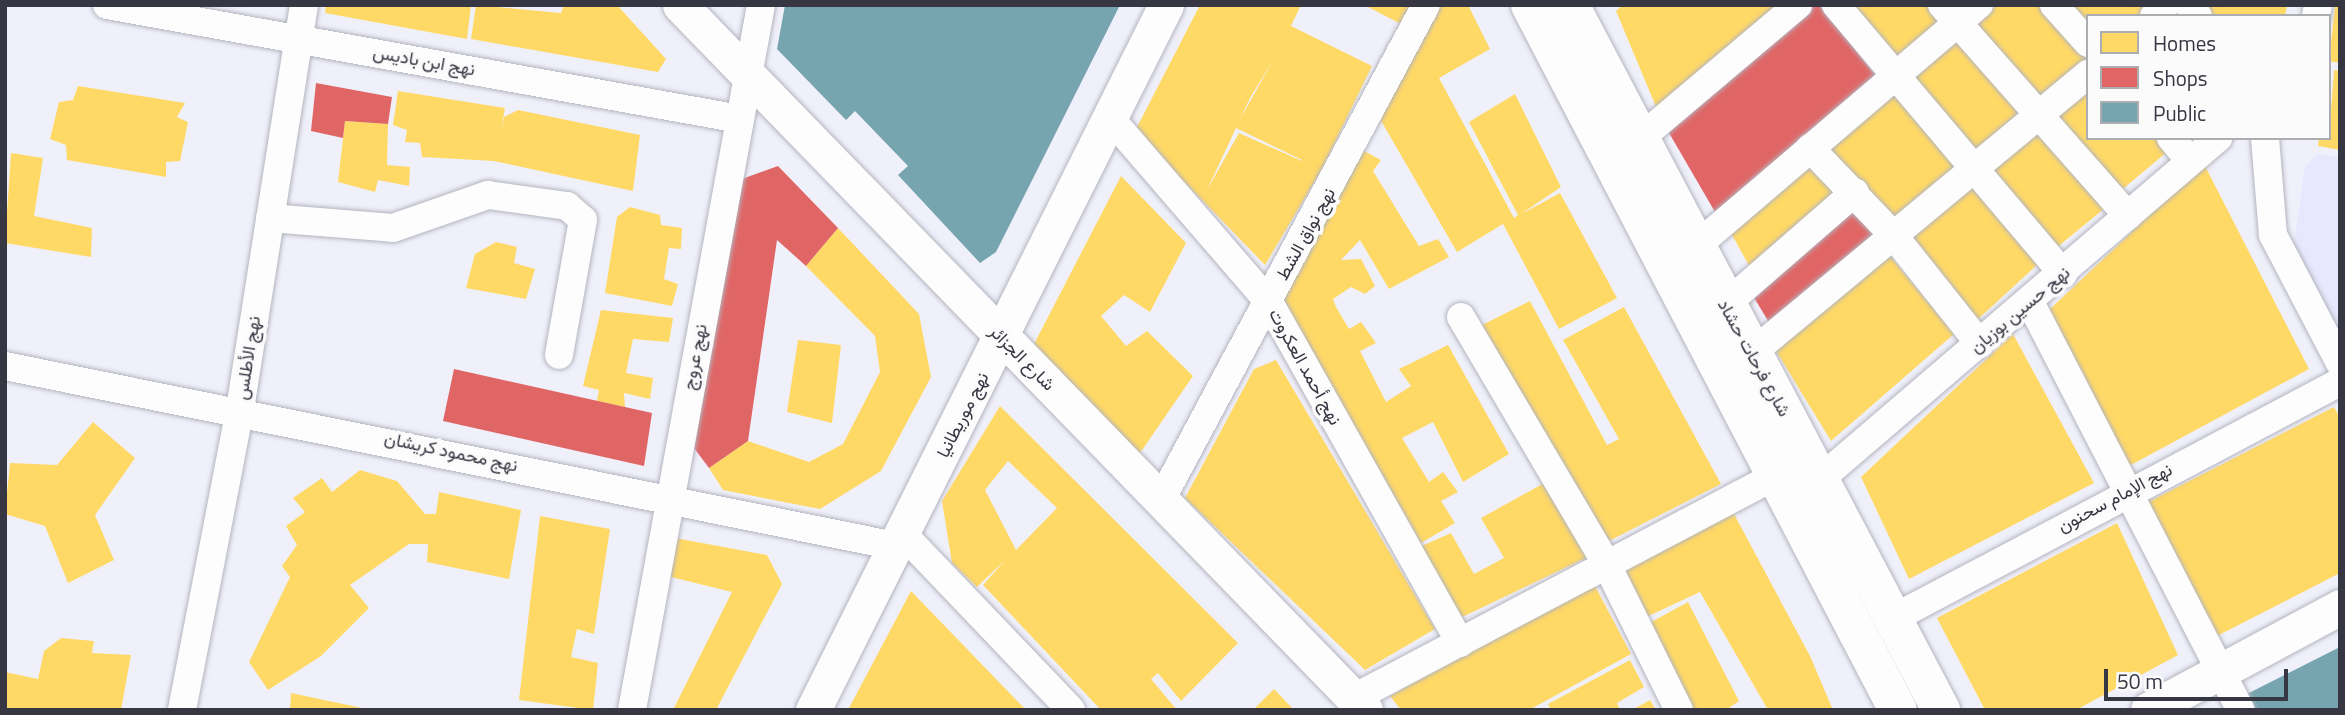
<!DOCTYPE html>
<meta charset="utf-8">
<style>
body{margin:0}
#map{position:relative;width:2345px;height:715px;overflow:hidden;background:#f0f0fb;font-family:"Titillium Web",Vazirmatn,sans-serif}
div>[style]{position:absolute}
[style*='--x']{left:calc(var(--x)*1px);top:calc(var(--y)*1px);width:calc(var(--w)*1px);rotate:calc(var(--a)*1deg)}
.built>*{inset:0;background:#e7e7fd}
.homes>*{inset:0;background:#ffd966}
.shops>*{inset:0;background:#e06666}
.public>*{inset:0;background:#76a5af}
.roads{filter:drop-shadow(0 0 2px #b3b4be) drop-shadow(0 0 2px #b3b4be)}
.minor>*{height:28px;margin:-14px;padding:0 14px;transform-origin:14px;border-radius:14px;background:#fdfdfe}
.tertiary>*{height:35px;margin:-17.5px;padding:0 17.5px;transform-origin:17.5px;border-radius:17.5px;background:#fdfdfe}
.secondary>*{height:38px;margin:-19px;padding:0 19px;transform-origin:19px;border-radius:19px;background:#fdfdfe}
span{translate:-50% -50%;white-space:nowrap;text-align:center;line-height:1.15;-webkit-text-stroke:7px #fbfbfb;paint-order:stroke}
.street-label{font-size:18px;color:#363743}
.frame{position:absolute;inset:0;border:7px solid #363743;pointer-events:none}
.legend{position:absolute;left:2086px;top:14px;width:245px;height:126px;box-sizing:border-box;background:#fbfbfb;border:2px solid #acadb1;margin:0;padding:9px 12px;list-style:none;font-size:21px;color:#363743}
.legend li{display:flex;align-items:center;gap:14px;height:35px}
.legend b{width:35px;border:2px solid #acadb1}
.scale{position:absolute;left:2104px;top:669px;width:184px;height:32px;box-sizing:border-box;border:4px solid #363743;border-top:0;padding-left:9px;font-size:21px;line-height:24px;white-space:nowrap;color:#363743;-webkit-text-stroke:5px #fbfbfb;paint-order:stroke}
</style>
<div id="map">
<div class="built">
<i style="clip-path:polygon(2317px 154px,2340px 158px,2340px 337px,2294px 243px,2305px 166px)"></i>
</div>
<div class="homes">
<i style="clip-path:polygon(326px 5px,471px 5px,467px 39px,325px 13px)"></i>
<i style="clip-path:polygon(476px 5px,561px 13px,564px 5px,617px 5px,666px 59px,658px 72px,471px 39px)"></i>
<i style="clip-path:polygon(evenodd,1200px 5px,1301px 5px,1291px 26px,1372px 66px,1322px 169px,1265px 265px,1135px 131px,1200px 5px,1274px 59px,1240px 119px,1250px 98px,1274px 59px,1200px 5px,1236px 128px,1302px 160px,1302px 161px,1239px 133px,1207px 190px,1236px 128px)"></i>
<i style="clip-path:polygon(1364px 5px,1411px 5px,1401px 24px)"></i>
<i style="clip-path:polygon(1435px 5px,1468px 5px,1490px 49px,1439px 78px,1514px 218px,1518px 215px,1469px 122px,1515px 94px,1561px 187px,1521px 214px,1560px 193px,1617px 298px,1559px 329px,1503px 224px,1457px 252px,1380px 119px)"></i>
<i style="clip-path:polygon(1623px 5px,1794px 5px,1659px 114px,1616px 11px)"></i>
<i style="clip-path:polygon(1847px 5px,1932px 5px,1947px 23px,1897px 65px)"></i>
<i style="clip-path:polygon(1997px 5px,2043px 5px,2088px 59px,2039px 101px,1974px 26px)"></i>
<i style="clip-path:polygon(2063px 5px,2149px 5px,2151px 7px,2140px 16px,2088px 16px,2088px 35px)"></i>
<i style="clip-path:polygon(2203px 5px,2287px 5px,2285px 16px,2211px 16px)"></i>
<i style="clip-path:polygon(2335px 5px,2340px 5px,2340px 63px,2329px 61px)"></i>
<i style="clip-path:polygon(1958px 38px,2023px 114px,1975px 156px,1910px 80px)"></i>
<i style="clip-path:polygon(2334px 70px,2340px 71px,2340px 150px,2318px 146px,2319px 138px,2329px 138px)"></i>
<i style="clip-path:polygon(2088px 82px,2088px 138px,2156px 138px,2167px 152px,2118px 193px,2051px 114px)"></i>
<i style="clip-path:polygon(78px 86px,185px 103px,177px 117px,188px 122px,180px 161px,166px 162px,166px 177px,67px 160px,66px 145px,50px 139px,59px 102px,73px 100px)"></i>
<i style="clip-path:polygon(398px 91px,505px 108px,500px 136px,504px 117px,518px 110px,640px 135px,633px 191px,494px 161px,422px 157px,420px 143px,405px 142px,407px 130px,393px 125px)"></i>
<i style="clip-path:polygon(1893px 92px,1955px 167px,1891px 225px,1828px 147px)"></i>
<i style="clip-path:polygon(345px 121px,388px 124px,387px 165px,410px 167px,409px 186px,378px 180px,375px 192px,338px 182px)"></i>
<i style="clip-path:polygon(2039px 128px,2105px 208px,2055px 249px,1989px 169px)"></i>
<i style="clip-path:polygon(1364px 151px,1381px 160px,1373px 171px,1419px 246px,1438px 239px,1449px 257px,1389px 289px,1360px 240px,1341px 260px,1361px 259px,1375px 286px,1365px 294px,1351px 287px,1333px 299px,1336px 307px,1349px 329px,1361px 322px,1376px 343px,1360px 351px,1386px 402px,1411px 386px,1399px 369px,1448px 345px,1509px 454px,1463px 482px,1433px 422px,1402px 438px,1429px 482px,1443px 472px,1458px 492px,1441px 501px,1455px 523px,1421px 543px,1282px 298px)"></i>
<i style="clip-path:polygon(11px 153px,43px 158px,34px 216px,92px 228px,91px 257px,5px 243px)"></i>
<i style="clip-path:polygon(1813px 160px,1841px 193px,1752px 271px,1731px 233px)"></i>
<i style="clip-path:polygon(2204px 164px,2309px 369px,2129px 466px,2049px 310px)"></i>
<i style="clip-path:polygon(1121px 176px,1186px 243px,1150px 312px,1124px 295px,1101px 316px,1126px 346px,1147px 331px,1193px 376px,1138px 456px,1032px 348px)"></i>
<i style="clip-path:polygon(1971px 183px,2038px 264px,1976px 321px,1906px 238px)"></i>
<i style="clip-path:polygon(630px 207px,660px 215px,661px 225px,682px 228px,681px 249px,669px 248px,664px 279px,678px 284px,672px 306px,605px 293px,617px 217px)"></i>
<i style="clip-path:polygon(838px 228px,919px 314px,931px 377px,881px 471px,820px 509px,723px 490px,709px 468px,748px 441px,809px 462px,843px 444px,880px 372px,875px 336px,806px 266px)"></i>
<i style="clip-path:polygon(496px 242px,517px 247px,514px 263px,535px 269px,526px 299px,466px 288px,475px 254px)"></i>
<i style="clip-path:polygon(1886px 251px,1954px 334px,1831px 441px,1773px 346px)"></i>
<i style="clip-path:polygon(1530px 301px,1607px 445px,1619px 439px,1563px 340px,1624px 307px,1721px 484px,1607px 542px,1478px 327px)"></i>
<i style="clip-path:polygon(601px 310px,673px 318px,669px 342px,633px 339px,626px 373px,653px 378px,650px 399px,624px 393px,625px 407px,597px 401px,599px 390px,583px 386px)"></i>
<i style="clip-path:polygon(2013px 334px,2094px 483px,1909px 579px,1861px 477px)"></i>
<i style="clip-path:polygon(798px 340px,841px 345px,832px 423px,787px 412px)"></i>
<i style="clip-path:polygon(1276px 360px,1435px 629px,1365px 670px,1185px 498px,1254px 369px)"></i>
<i style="clip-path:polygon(evenodd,1000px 406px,1238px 643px,1181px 701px,1158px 673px,1151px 679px,1177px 710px,1101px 710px,983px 585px,1005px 560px,977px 587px,952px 563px,942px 501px,1000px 406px,1008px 461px,1057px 508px,1016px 550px,985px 490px,1008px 461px)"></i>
<i style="clip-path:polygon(2334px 407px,2340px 418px,2340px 573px,2217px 636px,2148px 502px)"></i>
<i style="clip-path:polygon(93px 422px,135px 458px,95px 515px,114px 560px,68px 583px,45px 526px,5px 514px,10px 463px,57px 465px)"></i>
<i style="clip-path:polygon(360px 470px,397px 481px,425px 514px,436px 514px,439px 492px,521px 510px,509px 579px,427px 562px,428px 544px,409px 544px,350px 585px,369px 608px,321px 656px,268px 690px,249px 662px,290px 577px,282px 566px,297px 545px,286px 526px,305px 512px,293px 498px,322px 478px,332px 492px)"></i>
<i style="clip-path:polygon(1546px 482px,1588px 557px,1454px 621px,1417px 548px,1451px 533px,1474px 574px,1504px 558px,1481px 518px)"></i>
<i style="clip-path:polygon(1733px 512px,1810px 656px,1833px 710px,1768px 710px,1700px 592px,1642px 619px,1619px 572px)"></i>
<i style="clip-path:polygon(540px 516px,610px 529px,594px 634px,577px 629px,571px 657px,598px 663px,593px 710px,519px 700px)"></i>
<i style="clip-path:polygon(2117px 523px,2178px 655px,2076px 710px,1985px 710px,1937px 618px)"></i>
<i style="clip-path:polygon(675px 538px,767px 555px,782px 584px,716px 710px,673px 710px,732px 592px,667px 576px)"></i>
<i style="clip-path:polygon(1594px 584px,1631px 654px,1529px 710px,1401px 710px,1390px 696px)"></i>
<i style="clip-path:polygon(911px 591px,1026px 710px,848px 710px)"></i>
<i style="clip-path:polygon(1688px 602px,1739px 701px,1726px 710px,1688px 710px,1644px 626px)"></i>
<i style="clip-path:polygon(61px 638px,94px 641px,92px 653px,131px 655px,121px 710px,5px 710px,5px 672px,38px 679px,44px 651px)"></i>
<i style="clip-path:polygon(1630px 660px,1644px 687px,1617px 703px,1620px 710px,1551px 710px,1548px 704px)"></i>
<i style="clip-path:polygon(1274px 689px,1294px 710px,1253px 710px)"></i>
<i style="clip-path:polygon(291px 693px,367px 709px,367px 710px,290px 710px)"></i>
<i style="clip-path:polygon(1650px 700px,1656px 710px,1632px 710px)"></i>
</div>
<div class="shops">
<i style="clip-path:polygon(1809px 5px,1819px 5px,1876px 76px,1715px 212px,1665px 126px)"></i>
<i style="clip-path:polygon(316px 83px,392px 97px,388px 124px,345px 121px,343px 138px,311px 131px)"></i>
<i style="clip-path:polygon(778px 166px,838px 228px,806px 266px,777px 240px,748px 441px,709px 468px,694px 448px,739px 180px)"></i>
<i style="clip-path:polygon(1856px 203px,1881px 231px,1770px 324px,1750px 291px)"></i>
<i style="clip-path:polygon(454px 369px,652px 413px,644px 466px,443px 421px)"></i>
</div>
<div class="public">
<i style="clip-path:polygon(785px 5px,1120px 5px,996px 252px,980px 263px,898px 175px,908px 166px,855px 111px,846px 120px,777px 49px)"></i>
<i style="clip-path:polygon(2340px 647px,2340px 710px,2256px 710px,2247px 694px)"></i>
</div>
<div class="roads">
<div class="minor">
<i style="--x:107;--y:5;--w:643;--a:10.21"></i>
<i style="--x:1836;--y:5;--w:352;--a:49.8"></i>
<i style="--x:1942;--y:5;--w:281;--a:48.6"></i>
<i style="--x:2054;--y:5;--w:51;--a:48.2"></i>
<i style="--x:2189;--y:5;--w:14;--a:51"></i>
<i style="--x:2154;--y:16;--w:16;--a:-43"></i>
<i style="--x:2316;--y:16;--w:11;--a:-80"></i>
<i style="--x:1111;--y:119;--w:242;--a:49.2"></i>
<i style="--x:1269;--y:302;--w:391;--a:60.7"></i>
<i style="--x:2171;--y:138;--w:30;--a:50"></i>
<i style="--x:2265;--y:138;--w:97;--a:85.3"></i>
<i style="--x:2273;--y:235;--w:144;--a:62.4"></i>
<i style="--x:1637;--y:141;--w:211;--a:-40.2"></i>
<i style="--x:1810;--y:148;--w:122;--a:46.3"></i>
<i style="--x:1894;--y:236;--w:138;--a:51.5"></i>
<i style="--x:270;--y:218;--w:123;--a:4.6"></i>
<i style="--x:393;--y:228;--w:101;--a:-19.2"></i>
<i style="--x:488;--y:195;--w:80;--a:7.9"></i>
<i style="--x:567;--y:206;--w:21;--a:41"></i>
<i style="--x:583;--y:220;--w:137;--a:100.1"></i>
<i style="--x:1694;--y:248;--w:375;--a:-40.5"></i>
<i style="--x:2030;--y:302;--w:459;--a:62.7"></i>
<i style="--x:1725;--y:305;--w:172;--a:-41"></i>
<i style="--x:1461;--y:317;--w:286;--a:59.5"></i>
<i style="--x:1606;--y:563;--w:164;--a:63.6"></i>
<i style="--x:1752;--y:353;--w:437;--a:-39.7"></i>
<i style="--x:5;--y:366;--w:908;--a:11.43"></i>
<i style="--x:1819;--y:480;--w:526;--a:-40.6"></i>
<i style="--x:1162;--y:498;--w:559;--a:-61.83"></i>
<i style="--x:901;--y:532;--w:246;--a:46.3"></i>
<i style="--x:1892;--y:619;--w:507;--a:-27.88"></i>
<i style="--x:1354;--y:698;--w:480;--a:-27.8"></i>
<i style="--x:182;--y:710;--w:307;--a:-79.1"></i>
<i style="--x:240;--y:409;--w:409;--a:-81"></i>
<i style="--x:632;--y:710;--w:717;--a:-79.63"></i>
</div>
<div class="tertiary">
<i style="--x:680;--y:5;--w:983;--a:45.82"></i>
<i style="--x:813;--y:710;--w:788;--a:-63.4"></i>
<i style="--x:2148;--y:710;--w:218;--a:-28.2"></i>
</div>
<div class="secondary">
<i style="--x:1530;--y:5;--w:795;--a:62.44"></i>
<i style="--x:1570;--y:5;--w:797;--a:62.24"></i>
</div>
</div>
<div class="street-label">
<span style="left:424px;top:61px;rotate:10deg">نهج ابن باديس</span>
<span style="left:1306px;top:234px;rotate:-61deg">نهج نواق الشط</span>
<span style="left:2020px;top:310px;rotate:-40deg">نهج حسين بوزيان</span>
<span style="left:695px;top:357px;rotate:-79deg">نهج عروج</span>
<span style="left:248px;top:358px;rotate:-81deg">نهج الأطلس</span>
<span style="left:1022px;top:358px;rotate:45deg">شارع الجزائر</span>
<span style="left:1754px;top:358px;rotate:61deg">شارع فرحات حشاد</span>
<span style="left:1305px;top:367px;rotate:61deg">نهج أحمد العكروت</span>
<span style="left:963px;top:415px;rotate:-63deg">نهج موريطانيا</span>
<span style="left:451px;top:452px;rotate:12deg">نهج محمود كريشان</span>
<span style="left:2115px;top:498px;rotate:-28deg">نهج الإمام سحنون</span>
</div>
<div class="frame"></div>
<ul class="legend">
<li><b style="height:19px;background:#ffd966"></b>Homes</li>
<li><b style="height:19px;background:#e06666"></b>Shops</li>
<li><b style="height:19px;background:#76a5af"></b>Public</li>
</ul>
<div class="scale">50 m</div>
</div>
